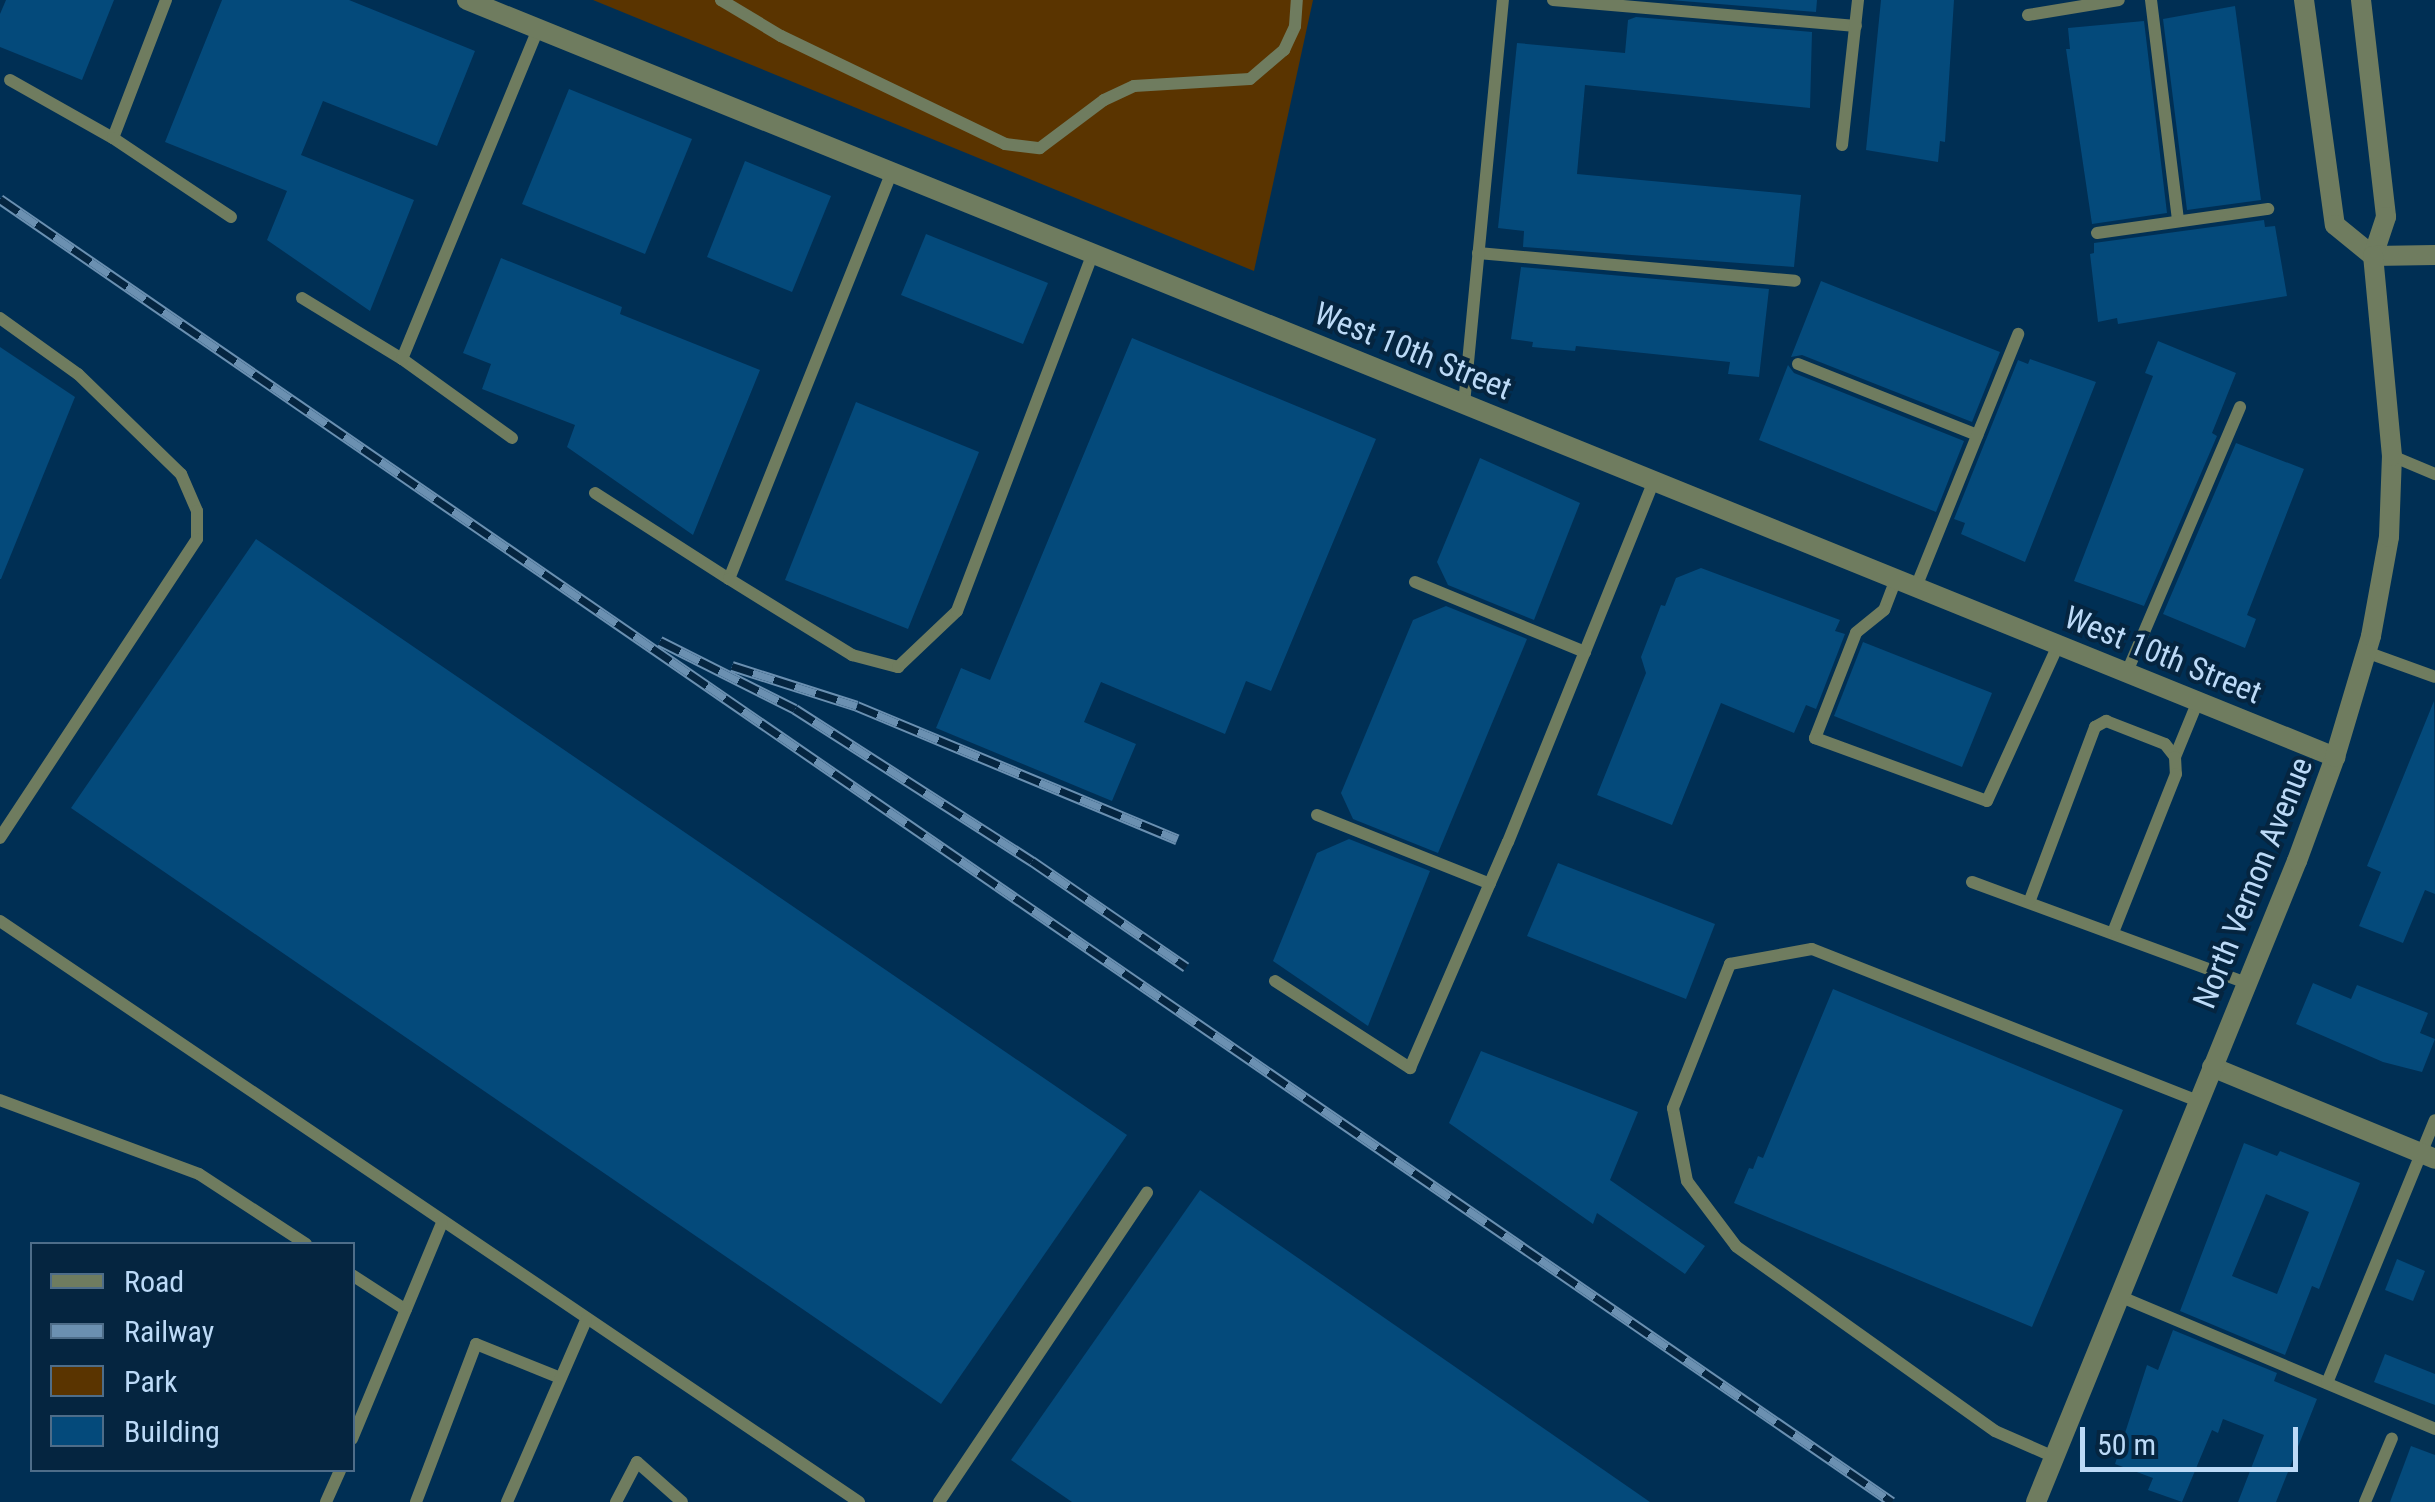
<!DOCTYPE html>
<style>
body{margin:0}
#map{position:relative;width:2435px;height:1502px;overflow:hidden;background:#002f54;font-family:"Roboto Condensed",sans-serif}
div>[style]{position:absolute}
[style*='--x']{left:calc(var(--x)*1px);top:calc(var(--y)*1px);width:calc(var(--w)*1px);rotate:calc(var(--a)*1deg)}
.green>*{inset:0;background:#5a3400}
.building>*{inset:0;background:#044a7b}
.service>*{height:12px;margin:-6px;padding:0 6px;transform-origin:6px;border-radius:6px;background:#6f7c5f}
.minor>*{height:20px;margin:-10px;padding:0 10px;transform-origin:10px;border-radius:10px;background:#6f7c5f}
.tertiary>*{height:20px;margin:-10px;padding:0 10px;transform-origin:10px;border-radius:10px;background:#6f7c5f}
.rail>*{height:11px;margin-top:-5.5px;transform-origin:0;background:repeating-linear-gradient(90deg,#052540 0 22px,#6b90b1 0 44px);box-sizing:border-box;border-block:2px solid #6b90b1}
span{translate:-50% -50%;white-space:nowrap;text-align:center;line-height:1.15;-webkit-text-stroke:8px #052540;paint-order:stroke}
.street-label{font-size:32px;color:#bcdaf7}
.legend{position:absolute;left:30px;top:1242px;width:325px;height:230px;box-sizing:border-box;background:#052540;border:2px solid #4e6d89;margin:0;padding:12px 18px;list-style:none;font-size:30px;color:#bcdaf7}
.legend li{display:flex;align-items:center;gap:20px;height:50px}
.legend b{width:50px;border:2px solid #4e6d89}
.scale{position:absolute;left:2080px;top:1427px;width:218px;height:45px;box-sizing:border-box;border:5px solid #bcdaf7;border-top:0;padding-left:12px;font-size:30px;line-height:35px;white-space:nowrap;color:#bcdaf7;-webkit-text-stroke:8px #052540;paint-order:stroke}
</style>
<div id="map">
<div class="green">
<i style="clip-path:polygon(593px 0,1313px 0,1254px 271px)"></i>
</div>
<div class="building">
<i style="clip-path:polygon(6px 0,114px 0,82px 80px,0 47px,0 14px)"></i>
<i style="clip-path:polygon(222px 0,349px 0,475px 51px,437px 146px,323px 101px,301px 155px,414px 200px,370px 311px,267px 240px,287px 191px,165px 142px)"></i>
<i style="clip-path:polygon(1670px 0,1817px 0,1816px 12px)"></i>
<i style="clip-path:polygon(1881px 0,1954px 0,1945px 142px,1940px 141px,1938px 162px,1866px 150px)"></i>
<i style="clip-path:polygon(2235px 6px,2261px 200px,2187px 210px,2163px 19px)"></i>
<i style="clip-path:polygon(1636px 17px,1812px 32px,1810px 108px,1585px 85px,1581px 129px,1577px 174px,1801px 195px,1794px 267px,1523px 247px,1524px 231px,1498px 228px,1517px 43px,1625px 53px,1628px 20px)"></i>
<i style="clip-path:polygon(2144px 21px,2167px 213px,2092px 224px,2066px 49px,2070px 49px,2068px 28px)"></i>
<i style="clip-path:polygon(569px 89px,692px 139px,645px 254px,522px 204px)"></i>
<i style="clip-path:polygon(745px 161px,831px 196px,792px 292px,707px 257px)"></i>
<i style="clip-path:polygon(2264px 220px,2265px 227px,2275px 226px,2287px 296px,2118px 324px,2117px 318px,2098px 322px,2090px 254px,2094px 253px,2094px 243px)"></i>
<i style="clip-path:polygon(926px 234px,1048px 283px,1023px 344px,901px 295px)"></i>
<i style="clip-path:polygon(501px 258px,622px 307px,620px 314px,760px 370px,693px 535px,567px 447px,575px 425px,482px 389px,491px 364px,463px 353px)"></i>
<i style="clip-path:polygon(1521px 267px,1769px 289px,1759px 377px,1728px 374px,1730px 362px,1576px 346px,1575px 351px,1532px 347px,1533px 342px,1511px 339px)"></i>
<i style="clip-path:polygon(1821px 281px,2000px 352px,1972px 422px,1802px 355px,1791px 357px)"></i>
<i style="clip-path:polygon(1132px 338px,1376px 439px,1271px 691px,1246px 681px,1225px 734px,1101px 682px,1084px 722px,1136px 744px,1112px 801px,936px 728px,961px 668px,990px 680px)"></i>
<i style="clip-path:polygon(2158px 341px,2236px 373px,2212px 433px,2217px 436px,2144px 606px,2074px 581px,2153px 376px,2145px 373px)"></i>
<i style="clip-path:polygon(0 347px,75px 397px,1px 579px,0 579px)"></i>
<i style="clip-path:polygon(2030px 359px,2096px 382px,2025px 562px,1961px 534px,1965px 523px,1954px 519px,2018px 360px,2028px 364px)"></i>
<i style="clip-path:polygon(1788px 365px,1794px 373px,1964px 441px,1936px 512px,1759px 440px)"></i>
<i style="clip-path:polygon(856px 402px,979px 452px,908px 629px,785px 580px)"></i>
<i style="clip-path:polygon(2236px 443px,2304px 469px,2247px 615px,2256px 619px,2245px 648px,2163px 614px)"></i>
<i style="clip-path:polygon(1480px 458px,1580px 503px,1534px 620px,1448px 585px,1437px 562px)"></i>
<i style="clip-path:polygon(256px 539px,1127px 1135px,941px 1404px,71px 808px)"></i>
<i style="clip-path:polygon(1701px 568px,1840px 620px,1835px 631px,1845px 634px,1816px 709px,1806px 705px,1794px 733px,1721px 703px,1672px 825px,1597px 795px,1646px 673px,1641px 657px,1661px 605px,1665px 606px,1676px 578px)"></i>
<i style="clip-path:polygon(1446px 606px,1527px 639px,1438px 853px,1353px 819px,1341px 793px,1413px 620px)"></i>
<i style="clip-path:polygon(1863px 642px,1992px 693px,1962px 767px,1834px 716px)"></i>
<i style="clip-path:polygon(2434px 701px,2435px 894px,2425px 890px,2403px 943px,2359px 926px,2381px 872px,2367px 866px)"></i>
<i style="clip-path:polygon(1349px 839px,1430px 871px,1368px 1026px,1273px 961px,1317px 853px)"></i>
<i style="clip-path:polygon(1558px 863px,1715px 924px,1686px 999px,1527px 936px)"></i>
<i style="clip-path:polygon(2313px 983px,2351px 999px,2357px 985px,2428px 1013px,2420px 1033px,2435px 1039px,2422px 1072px,2383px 1062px,2296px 1024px)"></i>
<i style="clip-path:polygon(1833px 989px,2123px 1110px,2032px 1327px,1734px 1203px,1749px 1168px,1753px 1169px,1758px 1156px,1763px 1158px)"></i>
<i style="clip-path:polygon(1481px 1051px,1638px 1112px,1610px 1180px,1705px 1246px,1685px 1274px,1597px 1213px,1593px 1224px,1449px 1123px)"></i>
<i style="clip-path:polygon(evenodd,2244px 1143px,2277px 1156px,2280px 1151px,2360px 1183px,2319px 1289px,2312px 1286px,2285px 1355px,2180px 1311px,2244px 1143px,2266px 1194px,2309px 1212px,2277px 1294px,2232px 1276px,2266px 1194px)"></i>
<i style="clip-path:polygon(1200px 1190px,1650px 1502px,1072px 1502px,1011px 1460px)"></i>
<i style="clip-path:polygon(2397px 1259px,2425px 1271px,2413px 1301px,2385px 1290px)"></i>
<i style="clip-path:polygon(2173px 1330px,2277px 1373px,2274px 1381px,2317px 1399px,2276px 1502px,2238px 1502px,2264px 1435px,2223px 1419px,2218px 1433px,2212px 1430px,2182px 1502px,2148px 1490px,2153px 1478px,2115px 1464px,2147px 1365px,2158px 1370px)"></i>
<i style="clip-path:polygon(2385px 1354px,2435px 1374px,2435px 1405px,2374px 1382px)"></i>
<i style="clip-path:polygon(2411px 1446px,2435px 1455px,2435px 1502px,2390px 1502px)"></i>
</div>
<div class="service">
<i style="--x:721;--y:0;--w:70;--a:31"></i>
<i style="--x:781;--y:36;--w:249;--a:25.7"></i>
<i style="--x:1005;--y:144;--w:35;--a:7"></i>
<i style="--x:1040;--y:148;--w:80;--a:-36.9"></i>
<i style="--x:1104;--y:100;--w:33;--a:-25"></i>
<i style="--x:1134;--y:86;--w:116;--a:-3.5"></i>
<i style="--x:1250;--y:79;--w:45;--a:-40.5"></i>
<i style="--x:1284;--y:50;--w:26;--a:-65"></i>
<i style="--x:1295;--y:26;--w:26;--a:-86"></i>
<i style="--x:1553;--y:0;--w:304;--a:4.9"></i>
<i style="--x:2151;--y:0;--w:222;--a:83"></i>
<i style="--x:2028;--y:15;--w:92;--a:-9.4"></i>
<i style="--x:10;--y:80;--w:118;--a:29.4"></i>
<i style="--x:113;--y:138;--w:148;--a:-69"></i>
<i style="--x:113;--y:138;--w:142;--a:33.8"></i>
<i style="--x:1842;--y:145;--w:146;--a:-83.7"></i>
<i style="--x:2097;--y:233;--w:173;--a:-8"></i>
<i style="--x:1478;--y:253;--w:318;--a:5"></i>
<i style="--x:302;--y:298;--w:117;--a:31.4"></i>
<i style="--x:0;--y:318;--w:96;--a:35.7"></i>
<i style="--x:78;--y:374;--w:144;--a:44.2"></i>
<i style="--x:181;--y:474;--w:40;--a:66.6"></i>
<i style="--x:197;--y:511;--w:28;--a:90"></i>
<i style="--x:197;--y:539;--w:358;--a:123.4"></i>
<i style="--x:1798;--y:364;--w:193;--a:21.6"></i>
<i style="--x:1464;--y:404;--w:406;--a:-84.5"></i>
<i style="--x:512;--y:438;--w:135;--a:-144.3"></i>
<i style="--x:402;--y:359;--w:357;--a:-67.6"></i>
<i style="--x:2392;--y:456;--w:47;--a:22.7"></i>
<i style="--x:595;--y:493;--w:159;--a:32.7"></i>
<i style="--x:729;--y:579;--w:438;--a:-68.2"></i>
<i style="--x:729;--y:579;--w:145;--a:31.7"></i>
<i style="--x:852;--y:655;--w:48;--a:14.6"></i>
<i style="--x:898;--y:667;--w:81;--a:-43.5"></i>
<i style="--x:957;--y:611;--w:383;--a:-69.2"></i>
<i style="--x:1896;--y:579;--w:33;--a:111"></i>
<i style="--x:1884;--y:610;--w:36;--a:141"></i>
<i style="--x:1856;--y:633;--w:113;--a:111.3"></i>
<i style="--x:1815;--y:738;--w:183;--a:20.1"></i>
<i style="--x:1987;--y:801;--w:171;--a:-65.5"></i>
<i style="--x:1415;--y:582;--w:184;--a:22.4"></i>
<i style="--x:1916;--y:587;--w:273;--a:-68"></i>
<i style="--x:2366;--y:652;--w:73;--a:19.9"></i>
<i style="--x:2127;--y:672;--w:288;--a:-66.9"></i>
<i style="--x:2175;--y:757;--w:61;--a:-67.7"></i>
<i style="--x:1317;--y:815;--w:186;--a:21.7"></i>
<i style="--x:1972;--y:882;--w:292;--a:20.2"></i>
<i style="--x:2030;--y:900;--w:185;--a:-69.4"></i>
<i style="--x:2095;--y:727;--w:13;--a:-29"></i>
<i style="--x:2106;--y:721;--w:63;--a:21.3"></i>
<i style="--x:2165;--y:744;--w:16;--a:52"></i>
<i style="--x:2175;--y:757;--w:17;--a:87"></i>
<i style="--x:2176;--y:774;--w:170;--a:111.7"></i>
<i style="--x:0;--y:921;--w:1037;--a:34.07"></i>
<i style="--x:1275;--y:981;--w:161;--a:32.8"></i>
<i style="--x:1410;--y:1068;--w:246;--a:-66.6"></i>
<i style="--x:1508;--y:842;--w:389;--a:-68"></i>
<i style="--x:0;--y:1100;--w:212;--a:20.4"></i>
<i style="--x:199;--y:1174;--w:128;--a:33.2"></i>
<i style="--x:352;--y:1275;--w:64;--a:32.9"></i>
<i style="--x:2119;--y:1296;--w:343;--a:22.8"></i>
<i style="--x:2327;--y:1383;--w:284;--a:-67.7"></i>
<i style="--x:352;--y:1439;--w:234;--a:-67.4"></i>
<i style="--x:2054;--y:1457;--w:64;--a:-156.2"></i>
<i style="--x:1995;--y:1431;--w:318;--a:-144.5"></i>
<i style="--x:1736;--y:1246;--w:81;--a:-127"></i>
<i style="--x:1687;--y:1181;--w:74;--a:-100.9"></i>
<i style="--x:1673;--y:1108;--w:155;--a:-68.4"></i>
<i style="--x:1730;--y:964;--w:83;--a:-10.4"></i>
<i style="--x:1812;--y:949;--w:415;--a:21.5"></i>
<i style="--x:326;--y:1502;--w:35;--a:-66"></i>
<i style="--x:416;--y:1502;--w:169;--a:-69.2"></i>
<i style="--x:476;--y:1344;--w:88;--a:21.9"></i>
<i style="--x:507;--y:1502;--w:198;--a:-66.5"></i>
<i style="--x:616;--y:1502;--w:45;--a:-62.3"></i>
<i style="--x:637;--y:1462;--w:60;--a:41.6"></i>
<i style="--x:939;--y:1502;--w:373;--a:-56.1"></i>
<i style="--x:2365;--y:1502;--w:69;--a:-67.1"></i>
</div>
<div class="minor">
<i style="--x:2304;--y:0;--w:227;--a:82.2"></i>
<i style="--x:2335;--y:225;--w:49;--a:39.2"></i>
<i style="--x:2361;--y:0;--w:218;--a:83.4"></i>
<i style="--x:2386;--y:217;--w:41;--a:108.4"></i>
<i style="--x:2373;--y:256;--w:62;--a:-0.9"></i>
<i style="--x:2212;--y:1067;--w:241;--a:22.4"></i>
</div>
<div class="tertiary">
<i style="--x:467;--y:0;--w:2016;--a:22.06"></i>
<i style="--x:2036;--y:1502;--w:692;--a:-67.85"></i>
<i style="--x:2297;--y:861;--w:111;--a:-69.9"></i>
<i style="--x:2335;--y:757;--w:126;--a:-73.4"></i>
<i style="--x:2371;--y:636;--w:101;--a:-79.7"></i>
<i style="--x:2389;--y:537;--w:81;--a:-87.9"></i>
<i style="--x:2392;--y:456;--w:201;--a:-95.4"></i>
</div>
<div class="rail">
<i style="--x:0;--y:199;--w:2297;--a:34.55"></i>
<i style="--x:660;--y:641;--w:151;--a:26.7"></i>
<i style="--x:795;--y:709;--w:282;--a:32.7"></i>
<i style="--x:1032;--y:861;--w:187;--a:34.5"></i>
<i style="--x:732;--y:666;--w:131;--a:17.7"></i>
<i style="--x:857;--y:706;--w:347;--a:22.6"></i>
</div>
<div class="street-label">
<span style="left:1413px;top:351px;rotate:22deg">West 10th Street</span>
<span style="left:2163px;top:655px;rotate:22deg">West 10th Street</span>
<span style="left:2253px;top:883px;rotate:-68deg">North Vernon Avenue</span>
</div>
<ul class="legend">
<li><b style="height:12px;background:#6f7c5f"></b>Road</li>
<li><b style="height:12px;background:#6b90b1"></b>Railway</li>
<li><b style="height:28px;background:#5a3400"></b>Park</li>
<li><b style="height:28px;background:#044a7b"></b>Building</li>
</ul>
<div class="scale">50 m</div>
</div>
